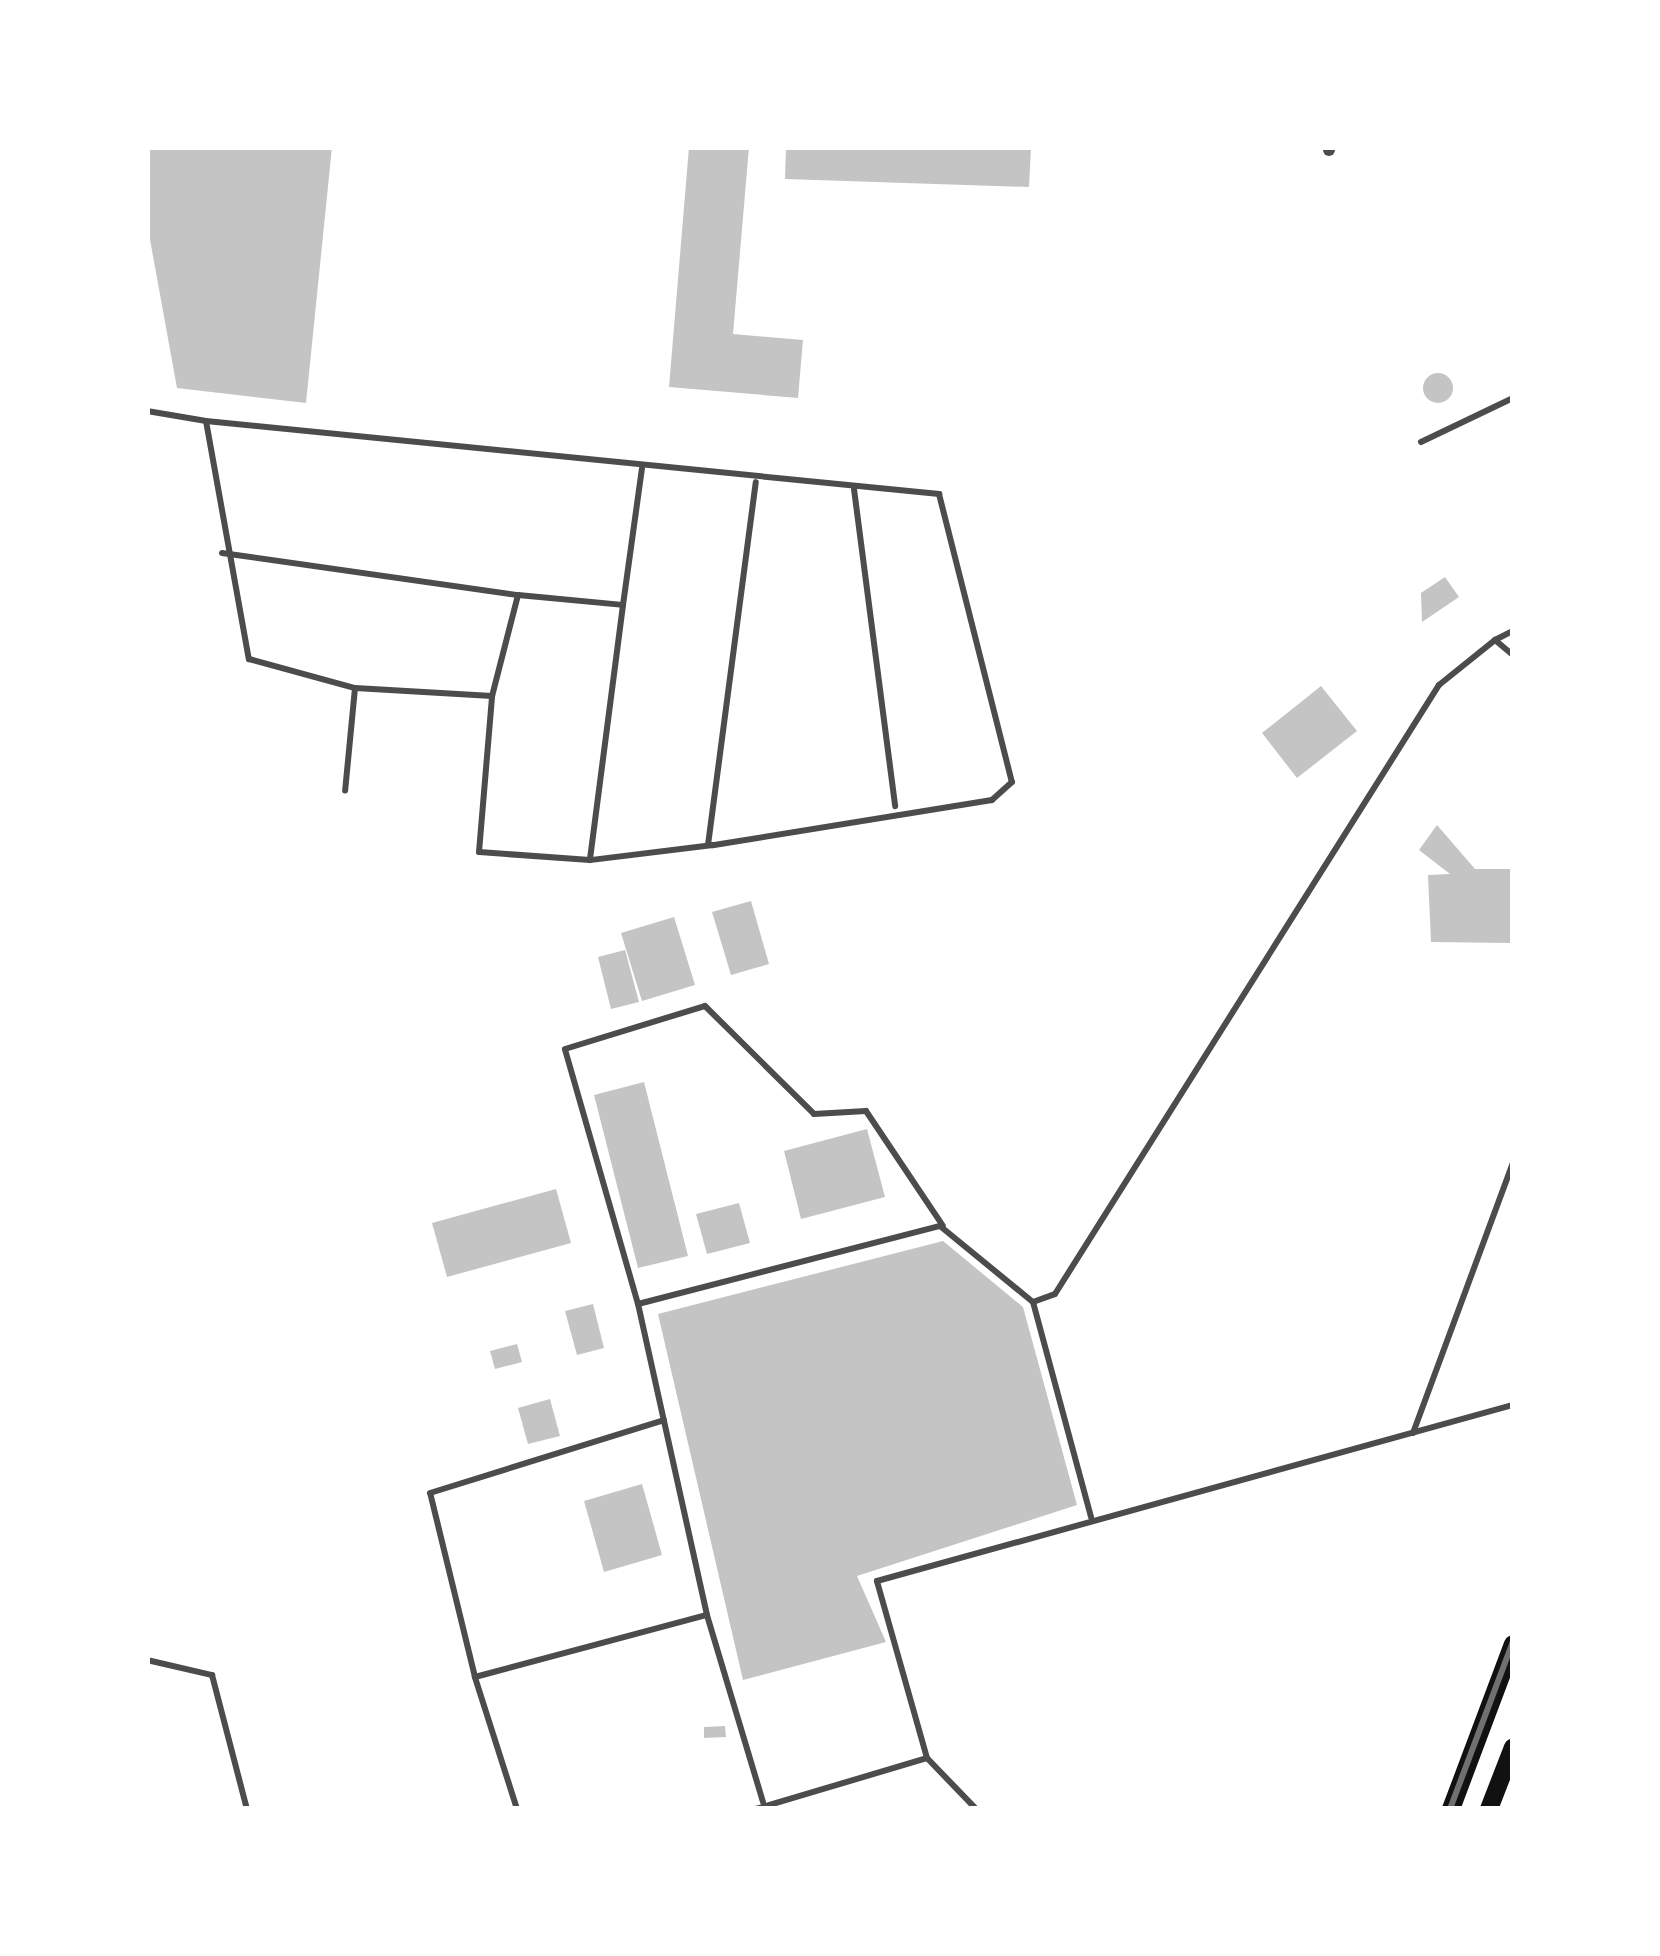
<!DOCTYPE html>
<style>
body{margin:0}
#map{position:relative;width:1660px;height:1956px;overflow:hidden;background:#fff;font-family:"Sofia Sans Condensed",sans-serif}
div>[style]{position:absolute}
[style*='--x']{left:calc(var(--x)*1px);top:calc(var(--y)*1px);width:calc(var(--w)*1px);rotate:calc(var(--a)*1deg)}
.building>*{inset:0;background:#c4c4c4}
.round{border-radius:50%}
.service>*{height:6px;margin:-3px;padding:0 3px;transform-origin:3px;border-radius:3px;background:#4c4c4c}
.minor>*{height:12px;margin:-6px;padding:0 6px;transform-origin:6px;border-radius:6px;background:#4c4c4c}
.trunk>*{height:18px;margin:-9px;padding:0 9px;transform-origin:9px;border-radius:9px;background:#111}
.rail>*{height:6px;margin:-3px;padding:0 3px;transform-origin:3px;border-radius:3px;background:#707070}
span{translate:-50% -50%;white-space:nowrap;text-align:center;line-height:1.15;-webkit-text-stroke:9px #fff;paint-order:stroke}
.frame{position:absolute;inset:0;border:150px solid #fff;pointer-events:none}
</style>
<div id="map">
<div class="building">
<i style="clip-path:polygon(147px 147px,332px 147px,306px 403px,177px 388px,147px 223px)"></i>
<i style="clip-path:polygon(689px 147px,749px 147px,733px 334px,803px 340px,798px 398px,669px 387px)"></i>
<i style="clip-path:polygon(786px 147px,1031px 147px,1029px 187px,785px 179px)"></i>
<i class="round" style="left:1423px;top:373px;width:30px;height:30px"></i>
<i style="clip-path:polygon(1445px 577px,1459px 597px,1422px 622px,1421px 593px)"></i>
<i style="clip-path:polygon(1321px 686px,1357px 731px,1297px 778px,1262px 733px)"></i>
<i style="clip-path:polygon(1437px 825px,1475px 869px,1511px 869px,1513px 943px,1431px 942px,1428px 875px,1450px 874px,1419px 850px)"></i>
<i style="clip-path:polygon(751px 901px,769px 964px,731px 975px,712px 912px)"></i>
<i style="clip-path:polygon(674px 917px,695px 985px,642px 1001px,621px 933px)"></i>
<i style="clip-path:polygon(625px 950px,639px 1002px,611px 1009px,598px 957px)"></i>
<i style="clip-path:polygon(644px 1082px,688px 1256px,638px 1268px,594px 1095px)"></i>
<i style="clip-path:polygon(867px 1129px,885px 1197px,801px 1219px,784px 1151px)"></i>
<i style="clip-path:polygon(556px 1189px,571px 1243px,447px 1277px,432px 1223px)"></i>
<i style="clip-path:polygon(739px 1203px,750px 1243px,707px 1254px,696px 1214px)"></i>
<i style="clip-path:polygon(943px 1241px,1023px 1307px,1077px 1505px,857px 1576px,886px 1642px,743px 1680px,658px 1314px)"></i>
<i style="clip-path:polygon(593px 1304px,604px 1348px,577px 1355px,565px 1311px)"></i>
<i style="clip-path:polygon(517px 1344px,522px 1362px,495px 1369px,490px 1351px)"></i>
<i style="clip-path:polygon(550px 1399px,560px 1436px,528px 1444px,518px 1408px)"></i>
<i style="clip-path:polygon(642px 1484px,662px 1555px,604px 1572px,584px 1501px)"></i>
<i style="clip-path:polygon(725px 1726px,726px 1737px,704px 1738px,704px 1727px)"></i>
</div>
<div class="service">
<i style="--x:147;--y:411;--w:60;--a:9.6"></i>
<i style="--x:206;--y:421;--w:242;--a:79.8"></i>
<i style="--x:249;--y:659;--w:110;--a:15.3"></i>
<i style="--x:355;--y:688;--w:103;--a:95.5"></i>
<i style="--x:206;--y:421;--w:737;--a:5.69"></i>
<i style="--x:939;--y:494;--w:297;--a:75.8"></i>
<i style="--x:1012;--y:782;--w:27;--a:138"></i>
<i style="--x:992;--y:800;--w:283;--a:170.8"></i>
<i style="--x:713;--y:845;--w:124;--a:173"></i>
<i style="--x:590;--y:860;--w:111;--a:-175.9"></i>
<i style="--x:479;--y:852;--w:157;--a:-85.2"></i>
<i style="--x:492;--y:696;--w:137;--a:-176.7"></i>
<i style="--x:1421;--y:442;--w:102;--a:-25.6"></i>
<i style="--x:854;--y:489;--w:320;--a:82.6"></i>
<i style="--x:222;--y:553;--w:299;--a:8.1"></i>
<i style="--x:518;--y:595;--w:104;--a:104.4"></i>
<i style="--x:518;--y:595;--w:105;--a:5.4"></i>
<i style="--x:623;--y:605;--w:257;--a:97.4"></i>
<i style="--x:623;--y:605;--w:138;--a:-82.1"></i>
<i style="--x:1495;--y:640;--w:20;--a:-27"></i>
<i style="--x:708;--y:845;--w:366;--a:-82.5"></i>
<i style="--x:1033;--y:1302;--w:223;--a:74.9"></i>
<i style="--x:638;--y:1304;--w:265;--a:-106"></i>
<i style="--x:565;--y:1049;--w:146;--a:-17.1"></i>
<i style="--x:705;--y:1006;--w:153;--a:44.7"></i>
<i style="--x:814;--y:1114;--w:52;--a:-3.3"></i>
<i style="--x:866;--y:1111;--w:138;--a:56.2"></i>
<i style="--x:1413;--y:1433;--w:288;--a:-69.7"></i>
<i style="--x:147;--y:1660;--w:67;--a:13"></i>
<i style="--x:212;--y:1675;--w:138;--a:75.4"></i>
<i style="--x:475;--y:1677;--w:189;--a:-103.7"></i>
<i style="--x:430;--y:1493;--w:245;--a:-17.3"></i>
<i style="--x:927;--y:1758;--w:71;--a:46.1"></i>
<i style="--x:763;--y:1802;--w:195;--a:-106.7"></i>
<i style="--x:707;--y:1615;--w:319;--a:-102.5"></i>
<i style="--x:638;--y:1304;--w:312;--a:-14.5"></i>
<i style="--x:940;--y:1226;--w:120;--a:39.3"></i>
<i style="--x:1033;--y:1302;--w:23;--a:-20"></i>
<i style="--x:1055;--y:1294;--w:720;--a:-57.77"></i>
<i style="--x:1439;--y:685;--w:72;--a:-38.8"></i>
<i style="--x:1495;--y:640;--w:23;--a:40"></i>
<i style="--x:517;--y:1809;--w:139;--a:-107.7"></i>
<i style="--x:475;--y:1677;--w:240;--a:-15"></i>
<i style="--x:756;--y:1809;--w:178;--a:-16.6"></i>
<i style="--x:927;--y:1758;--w:184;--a:-105.8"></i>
<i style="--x:877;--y:1581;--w:660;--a:-15.47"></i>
</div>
<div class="minor">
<i style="--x:1329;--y:147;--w:3;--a:90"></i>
</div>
<div class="trunk">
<i style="--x:1451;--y:1809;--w:176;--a:-69.4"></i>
<i style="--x:1489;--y:1809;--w:66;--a:-68.8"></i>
</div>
<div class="rail">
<i style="--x:1450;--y:1809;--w:179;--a:-69.4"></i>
</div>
<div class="frame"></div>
</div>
